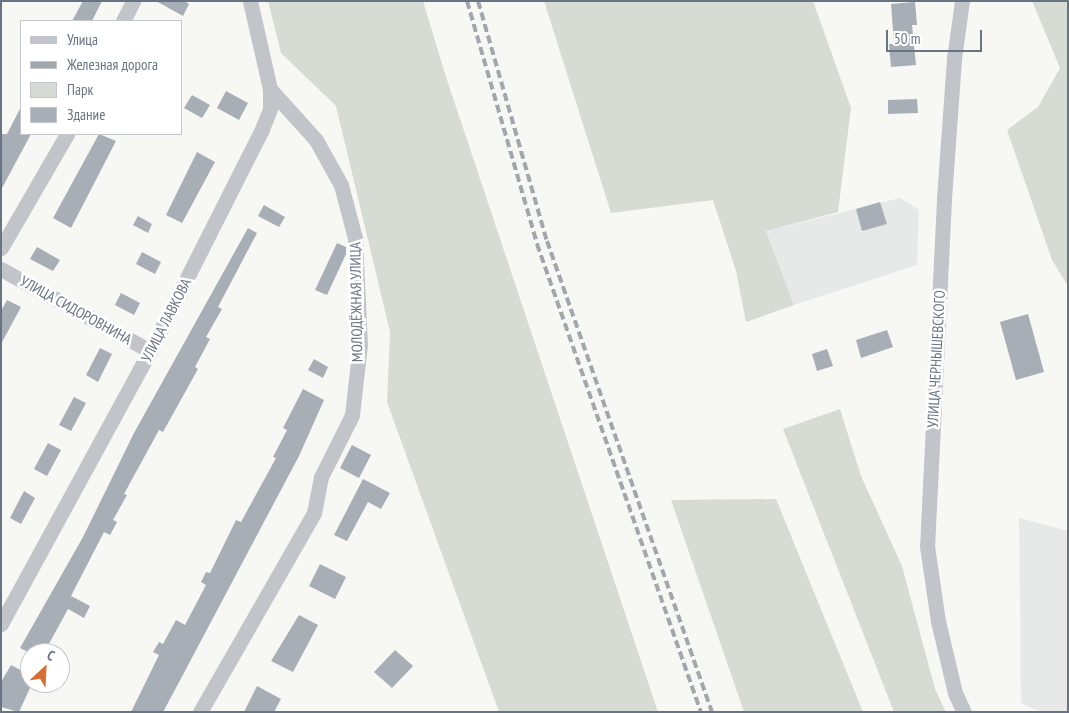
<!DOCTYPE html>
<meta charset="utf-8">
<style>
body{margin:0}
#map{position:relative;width:1069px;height:713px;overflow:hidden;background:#f7f7f4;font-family:"PT Sans Narrow",sans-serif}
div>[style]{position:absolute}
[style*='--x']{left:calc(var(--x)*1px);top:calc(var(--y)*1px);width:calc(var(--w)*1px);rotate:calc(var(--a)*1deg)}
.built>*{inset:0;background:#e7e9e8}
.green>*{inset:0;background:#d6dcd4}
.building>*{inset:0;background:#a8aeb5}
.minor>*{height:15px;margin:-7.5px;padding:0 7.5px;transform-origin:7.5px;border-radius:7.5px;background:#c1c4c8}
.rail>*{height:4px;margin-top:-2px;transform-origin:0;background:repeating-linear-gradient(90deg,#a2a7ad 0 8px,transparent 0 12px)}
span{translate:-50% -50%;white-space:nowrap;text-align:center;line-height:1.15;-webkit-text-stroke:5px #fff;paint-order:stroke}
.street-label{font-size:15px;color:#687483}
.frame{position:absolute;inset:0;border:2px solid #687483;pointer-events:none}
.legend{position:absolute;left:20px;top:20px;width:162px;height:115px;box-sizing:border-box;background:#fff;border:1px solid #c3c7cd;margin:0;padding:6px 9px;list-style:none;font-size:15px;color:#687483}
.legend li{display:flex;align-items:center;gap:10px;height:25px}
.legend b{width:25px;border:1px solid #c3c7cd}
.north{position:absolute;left:20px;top:643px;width:50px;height:50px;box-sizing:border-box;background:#fff;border:1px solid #c3c7cd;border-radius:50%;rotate:25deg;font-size:14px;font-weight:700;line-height:20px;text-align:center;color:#687483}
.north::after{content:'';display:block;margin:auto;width:18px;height:22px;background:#d77035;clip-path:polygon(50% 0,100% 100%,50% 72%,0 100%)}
.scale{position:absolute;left:886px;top:30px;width:96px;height:22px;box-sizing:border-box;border:2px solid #687483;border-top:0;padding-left:6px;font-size:15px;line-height:18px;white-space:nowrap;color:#687483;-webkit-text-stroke:4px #fff;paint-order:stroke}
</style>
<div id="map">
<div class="built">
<i style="clip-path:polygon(900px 198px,919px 210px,917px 265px,794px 305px,766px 231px)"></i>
<i style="clip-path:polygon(1019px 518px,1068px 531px,1068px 712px,1040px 712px,1021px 703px)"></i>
</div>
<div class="green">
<i style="clip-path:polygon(268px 1px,423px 1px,446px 77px,658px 712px,499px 712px,387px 402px,390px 332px,336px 106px,281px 53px)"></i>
<i style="clip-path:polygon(544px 1px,813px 1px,851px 108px,838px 212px,766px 231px,794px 305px,746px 322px,736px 271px,713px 200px,611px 213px)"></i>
<i style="clip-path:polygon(1032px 1px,1068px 1px,1068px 286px,1052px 260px,1007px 130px,1038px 107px,1060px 68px)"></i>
<i style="clip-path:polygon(840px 409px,861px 476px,902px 566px,935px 689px,946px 712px,894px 712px,783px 429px)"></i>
<i style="clip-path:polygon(776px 499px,863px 712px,744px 712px,671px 500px)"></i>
</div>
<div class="building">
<i style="clip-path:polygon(83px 1px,102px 1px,92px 21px,72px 21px)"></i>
<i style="clip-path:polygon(156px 1px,184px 1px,189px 4px,183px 16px)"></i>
<i style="clip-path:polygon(915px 2px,917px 25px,912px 25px,916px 65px,891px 67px,889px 44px,894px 44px,891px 4px)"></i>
<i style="clip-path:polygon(226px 91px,248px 103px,239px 120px,217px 108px)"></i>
<i style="clip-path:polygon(192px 95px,210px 105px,202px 118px,184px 108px)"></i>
<i style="clip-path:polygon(917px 99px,918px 113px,888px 114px,888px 100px)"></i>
<i style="clip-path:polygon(21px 107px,21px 134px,31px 134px,1px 190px,1px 134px,7px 134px)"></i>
<i style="clip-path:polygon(99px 134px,116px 141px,71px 228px,53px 218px)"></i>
<i style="clip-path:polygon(197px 152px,215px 162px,182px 223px,166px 215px)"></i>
<i style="clip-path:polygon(880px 202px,887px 224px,862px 231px,856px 209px)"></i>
<i style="clip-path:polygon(264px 205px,285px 217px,279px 227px,258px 216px)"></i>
<i style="clip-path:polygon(138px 216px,152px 224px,148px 233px,133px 225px)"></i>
<i style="clip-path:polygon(248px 228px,257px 233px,218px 307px,222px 309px,206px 337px,210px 339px,195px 367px,198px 369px,163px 432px,159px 430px,124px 494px,127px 495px,113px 520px,117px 522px,110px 535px,104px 532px,71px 596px,90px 606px,84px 618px,68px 609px,44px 653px,30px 653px,20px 648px,83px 537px,134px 433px)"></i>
<i style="clip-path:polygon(337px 243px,346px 247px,346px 254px,327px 295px,315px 290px)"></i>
<i style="clip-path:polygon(37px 247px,60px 260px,53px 271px,30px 259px)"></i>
<i style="clip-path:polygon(142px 252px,161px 262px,155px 274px,136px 264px)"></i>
<i style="clip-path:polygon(121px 293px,140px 303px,134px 315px,115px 305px)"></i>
<i style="clip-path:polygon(7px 300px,21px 307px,1px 344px,1px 311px)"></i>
<i style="clip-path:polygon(1028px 314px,1044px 372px,1016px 380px,1000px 322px)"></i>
<i style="clip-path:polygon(887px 330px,893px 347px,861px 358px,856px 340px)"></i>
<i style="clip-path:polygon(100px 348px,112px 354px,98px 382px,86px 375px)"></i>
<i style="clip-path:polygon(827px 349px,833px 366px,817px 371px,812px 354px)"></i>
<i style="clip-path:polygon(314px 359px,328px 367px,323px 378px,308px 370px)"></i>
<i style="clip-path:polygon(303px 389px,324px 400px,299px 456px,177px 686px,163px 712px,131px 712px,159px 655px,153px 652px,159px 642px,163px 644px,176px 620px,185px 625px,206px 585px,201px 582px,206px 572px,210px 573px,236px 520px,241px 522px,276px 458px,273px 457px,287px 430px,283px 428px)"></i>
<i style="clip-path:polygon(74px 397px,86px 403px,71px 431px,59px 425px)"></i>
<i style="clip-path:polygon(48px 443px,61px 450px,47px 476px,34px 469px)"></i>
<i style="clip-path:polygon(352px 445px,371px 455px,359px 478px,340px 468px)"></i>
<i style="clip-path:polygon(363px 479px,390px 493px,381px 509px,368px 502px,347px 541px,334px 535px)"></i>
<i style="clip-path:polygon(24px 491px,35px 498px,21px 524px,10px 518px)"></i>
<i style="clip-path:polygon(320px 564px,346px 577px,335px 599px,309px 586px)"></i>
<i style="clip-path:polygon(299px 615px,318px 625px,293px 672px,271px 661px)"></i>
<i style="clip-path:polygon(395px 650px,413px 666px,392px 688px,374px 672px)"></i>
<i style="clip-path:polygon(11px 665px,30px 675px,30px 688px,19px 712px,1px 707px,1px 682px)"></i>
<i style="clip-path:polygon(257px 686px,281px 699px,274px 712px,244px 712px)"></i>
</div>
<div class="minor">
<i style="--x:962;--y:1;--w:59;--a:97.9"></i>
<i style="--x:954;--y:59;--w:141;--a:94.1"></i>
<i style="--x:944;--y:200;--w:346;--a:92.8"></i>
<i style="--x:927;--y:546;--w:76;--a:81.7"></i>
<i style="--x:938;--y:621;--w:74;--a:76.7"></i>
<i style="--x:955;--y:693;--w:21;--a:65"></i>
<i style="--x:123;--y:21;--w:22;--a:-63"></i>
<i style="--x:1;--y:248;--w:132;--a:-59.9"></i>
<i style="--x:1;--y:269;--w:170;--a:28.8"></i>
<i style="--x:1;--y:624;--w:311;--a:-61.4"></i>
<i style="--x:150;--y:351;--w:249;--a:-63.2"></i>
<i style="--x:262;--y:129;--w:22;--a:-68"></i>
<i style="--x:270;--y:109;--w:20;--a:-90"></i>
<i style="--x:270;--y:89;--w:90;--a:-102.8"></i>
<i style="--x:200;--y:712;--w:229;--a:-60.2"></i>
<i style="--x:314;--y:513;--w:37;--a:-79"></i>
<i style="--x:321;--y:477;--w:69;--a:-63.4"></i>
<i style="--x:352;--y:415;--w:70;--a:-83.5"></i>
<i style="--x:360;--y:345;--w:107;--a:-92.7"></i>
<i style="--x:355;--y:238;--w:55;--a:-104.8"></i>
<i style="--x:341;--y:185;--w:51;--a:-119.1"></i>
<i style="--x:316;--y:140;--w:69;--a:-132"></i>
</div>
<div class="rail">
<i style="--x:467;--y:1;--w:253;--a:73.9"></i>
<i style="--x:537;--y:244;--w:496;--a:70.7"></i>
<i style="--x:478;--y:1;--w:250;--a:74"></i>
<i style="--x:547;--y:241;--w:499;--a:70.7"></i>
</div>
<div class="street-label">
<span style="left:356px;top:302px;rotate:-91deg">МОЛОДЁЖНАЯ УЛИЦА</span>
<span style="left:76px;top:310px;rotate:29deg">УЛИЦА СИДОРОВНИНА</span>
<span style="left:166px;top:320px;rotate:-63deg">УЛИЦА ЛАВКОВА</span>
<span style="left:936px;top:359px;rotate:-87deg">УЛИЦА ЧЕРНЫШЕВСКОГО</span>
</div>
<div class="frame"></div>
<ul class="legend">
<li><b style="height:6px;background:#c1c4c8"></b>Улица</li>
<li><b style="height:6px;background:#a2a7ad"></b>Железная дорога</li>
<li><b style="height:14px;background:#d6dcd4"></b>Парк</li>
<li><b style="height:14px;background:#a8aeb5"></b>Здание</li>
</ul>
<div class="north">С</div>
<div class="scale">50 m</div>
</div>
